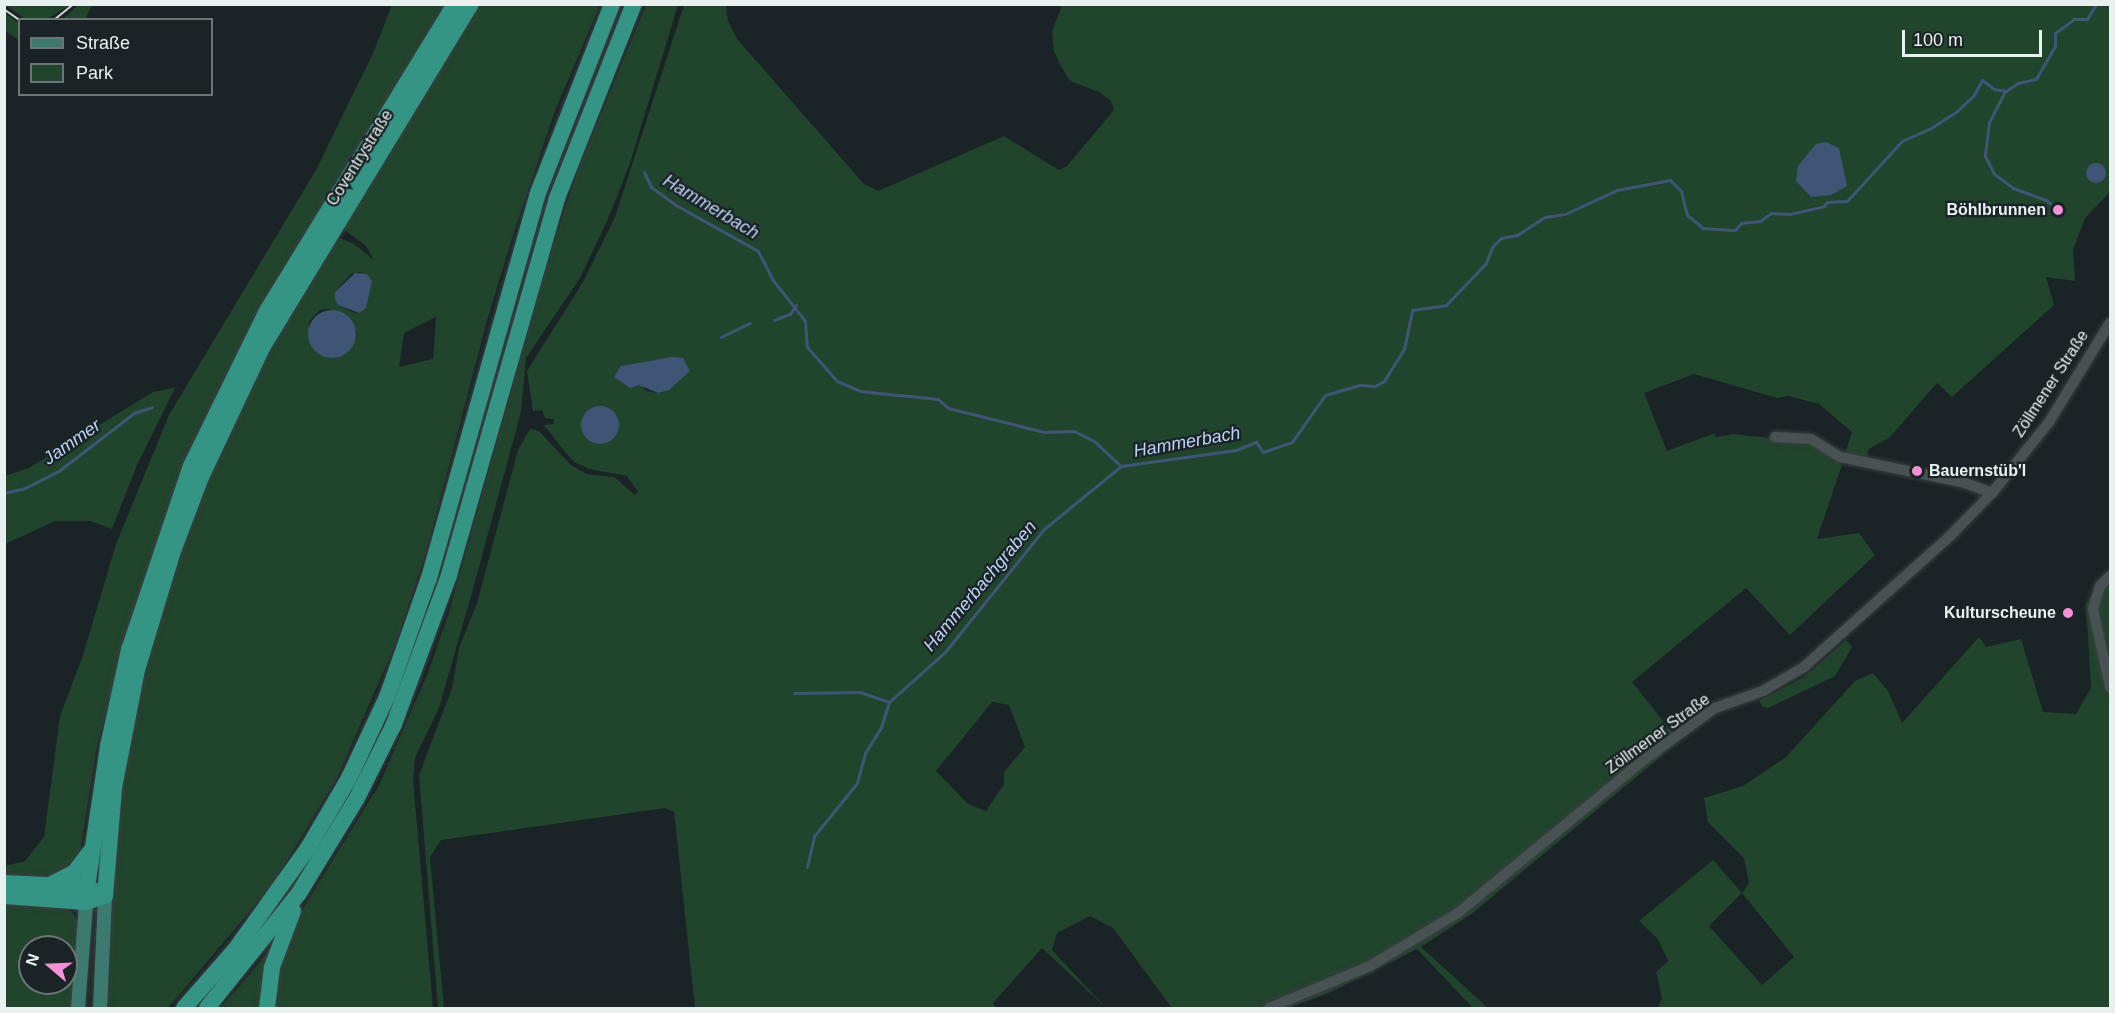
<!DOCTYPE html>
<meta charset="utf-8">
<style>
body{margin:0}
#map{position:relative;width:2115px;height:1013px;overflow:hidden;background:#1a2325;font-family:Arial,sans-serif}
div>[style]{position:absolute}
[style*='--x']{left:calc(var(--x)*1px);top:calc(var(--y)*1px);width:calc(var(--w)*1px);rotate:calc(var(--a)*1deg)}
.green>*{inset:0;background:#21442c}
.water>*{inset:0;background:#3f5576}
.round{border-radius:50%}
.stream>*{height:3px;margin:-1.5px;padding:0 1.5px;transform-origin:1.5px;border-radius:1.5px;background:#3f5576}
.roads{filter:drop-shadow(0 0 2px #373f40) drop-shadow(0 0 2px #373f40)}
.minor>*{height:10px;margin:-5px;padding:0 5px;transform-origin:5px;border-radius:5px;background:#485253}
.major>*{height:14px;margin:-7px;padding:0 7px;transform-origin:7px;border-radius:7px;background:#3c7a70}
.highway>*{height:16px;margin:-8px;padding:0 8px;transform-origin:8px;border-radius:8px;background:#349584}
.tram>*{height:1.5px;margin:-0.75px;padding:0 0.75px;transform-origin:0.75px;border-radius:0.75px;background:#d0d7d8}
.dots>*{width:16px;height:16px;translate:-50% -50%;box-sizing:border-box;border:3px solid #1a2325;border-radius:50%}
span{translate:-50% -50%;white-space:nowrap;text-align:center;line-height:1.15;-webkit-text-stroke:4.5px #1a2325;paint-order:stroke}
.street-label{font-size:16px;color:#e9f0f0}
.poi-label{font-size:16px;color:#e9f0f0;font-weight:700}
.right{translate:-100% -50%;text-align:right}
.left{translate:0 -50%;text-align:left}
.water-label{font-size:18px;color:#bdd3f6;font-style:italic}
.frame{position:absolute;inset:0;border:6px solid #e9f0f0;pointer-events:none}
.legend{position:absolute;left:18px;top:18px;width:195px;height:78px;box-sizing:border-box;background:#1a2325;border:2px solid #6d7576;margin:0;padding:8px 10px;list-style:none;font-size:18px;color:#e9f0f0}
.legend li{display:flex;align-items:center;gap:12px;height:30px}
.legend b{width:30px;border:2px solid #6d7576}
.north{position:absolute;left:18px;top:935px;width:60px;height:60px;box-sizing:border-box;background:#1a2325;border:2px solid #6d7576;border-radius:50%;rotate:289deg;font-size:16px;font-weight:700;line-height:24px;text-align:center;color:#e9f0f0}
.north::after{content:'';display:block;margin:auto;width:21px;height:27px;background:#f391d6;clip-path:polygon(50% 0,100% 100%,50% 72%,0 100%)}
.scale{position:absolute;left:1902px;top:30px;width:140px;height:27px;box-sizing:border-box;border:3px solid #e9f0f0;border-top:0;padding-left:8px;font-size:18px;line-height:21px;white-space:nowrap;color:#e9f0f0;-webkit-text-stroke:4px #1a2325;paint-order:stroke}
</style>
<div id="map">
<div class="green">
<i style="clip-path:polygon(5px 5px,71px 5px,45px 20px,24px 18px)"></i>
<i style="clip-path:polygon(78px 5px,92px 5px,85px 19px,63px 19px)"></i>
<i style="clip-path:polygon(392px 5px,449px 5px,186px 462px,141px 591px,97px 745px,79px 859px,60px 878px,5px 879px,5px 866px,25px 861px,44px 837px,60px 716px,83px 655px,116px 544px,169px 415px,316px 170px,374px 51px)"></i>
<i style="clip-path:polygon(evenodd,477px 5px,600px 5px,555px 111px,515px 229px,487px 321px,427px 549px,396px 643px,337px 778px,272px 885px,168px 1008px,106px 1008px,118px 811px,131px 723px,176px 559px,212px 467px,267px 349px,337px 237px,354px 244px,374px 260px,365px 245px,343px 229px,477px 5px,361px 272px,359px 313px,354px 313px,338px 305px,335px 292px,351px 274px,361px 272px,477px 5px,329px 309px,347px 317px,357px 332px,356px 340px,309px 340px,309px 322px,320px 310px,329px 309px,477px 5px,436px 317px,433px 359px,399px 367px,404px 333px,436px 317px)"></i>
<i style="clip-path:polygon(646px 5px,678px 5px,630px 163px,608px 219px,580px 278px,526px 358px,521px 412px,473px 589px,439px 708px,415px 758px,413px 780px,433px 1008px,271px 1008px,273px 982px,299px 915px,379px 785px,427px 675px,449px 612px,551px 251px,578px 170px)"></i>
<i style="clip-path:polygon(evenodd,684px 5px,726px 5px,728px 21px,737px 39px,864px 184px,878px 191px,1004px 136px,1059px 170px,1067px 166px,1114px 110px,1111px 101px,1099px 92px,1070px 81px,1061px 66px,1054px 51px,1052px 32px,1062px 5px,2110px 5px,2110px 192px,2085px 218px,2073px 250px,2075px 281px,2046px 277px,2054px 305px,1952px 397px,1937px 383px,1890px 437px,1869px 449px,1865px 461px,1844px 456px,1852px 432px,1819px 404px,1788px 396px,1777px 398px,1694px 374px,1644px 393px,1667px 451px,1715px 433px,1715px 437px,1733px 434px,1807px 442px,1842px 465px,1817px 539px,1859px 533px,1875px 555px,1790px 635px,1746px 588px,1632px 682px,1679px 741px,1474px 912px,1421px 947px,1488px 1008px,1473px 1008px,1417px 949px,1326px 994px,1287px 1008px,1172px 1008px,1113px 928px,1090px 916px,1057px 933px,1052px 950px,1106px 1008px,1042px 948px,993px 1003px,996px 1008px,695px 1008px,674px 812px,665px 808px,441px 840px,430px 857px,444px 1008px,438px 1008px,419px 775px,452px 688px,459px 648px,477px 603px,518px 450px,530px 429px,539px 431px,571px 465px,587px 474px,614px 477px,635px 495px,638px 492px,627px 476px,589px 469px,574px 462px,561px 447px,544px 425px,553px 424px,554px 419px,545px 418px,542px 410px,533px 411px,527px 371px,583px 282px,615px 217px,684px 5px,671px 357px,658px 393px,647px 391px,621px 366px,671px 357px,684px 5px,992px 702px,1009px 705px,1025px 747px,1004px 772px,1004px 784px,986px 811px,968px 804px,936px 771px,992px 702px)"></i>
<i style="clip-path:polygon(5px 13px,19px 23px,19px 40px,5px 31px)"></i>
<i style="clip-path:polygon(175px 388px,137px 465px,112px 529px,90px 521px,55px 521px,5px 544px,5px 476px,29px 468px,153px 392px)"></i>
<i style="clip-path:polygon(evenodd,2110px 568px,2110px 1008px,1658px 1008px,1662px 998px,1656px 972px,1668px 961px,1658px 939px,1639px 921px,1713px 860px,1742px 893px,1749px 883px,1744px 858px,1708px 822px,1704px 798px,1743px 786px,1786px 757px,1855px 681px,1873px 673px,1888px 691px,1902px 723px,1979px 637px,1986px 647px,2021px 639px,2043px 712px,2076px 714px,2091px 688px,2086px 604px,2110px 568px,1742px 893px,1794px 957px,1762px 985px,1709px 926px,1742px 893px)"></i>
<i style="clip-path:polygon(1846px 640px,1852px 647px,1835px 676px,1768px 708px,1763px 707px,1759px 701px,1804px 677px)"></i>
<i style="clip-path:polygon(evenodd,5px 903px,67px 908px,73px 913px,79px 924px,73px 1008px,5px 1008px,5px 903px,30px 947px,66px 947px,66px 983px,30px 983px,30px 947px)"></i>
<i style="clip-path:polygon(272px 947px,263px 1008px,220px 1008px,238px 988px)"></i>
</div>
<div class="water">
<i style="clip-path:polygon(1826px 142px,1839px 148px,1847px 186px,1831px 195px,1811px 197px,1796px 181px,1798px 166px,1816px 144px)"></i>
<i class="round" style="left:2086px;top:163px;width:20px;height:20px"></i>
<i style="clip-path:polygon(355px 273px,367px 274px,372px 281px,366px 308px,359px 313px,338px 305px,335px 299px,335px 292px)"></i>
<i class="round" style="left:308px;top:310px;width:48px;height:48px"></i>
<i style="clip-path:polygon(671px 357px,683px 358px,690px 371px,669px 390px,658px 393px,639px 385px,630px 388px,614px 377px,621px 366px)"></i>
<i class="round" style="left:581px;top:406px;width:38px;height:38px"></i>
</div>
<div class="stream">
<i style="--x:2005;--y:91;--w:35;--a:117"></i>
<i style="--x:1989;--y:122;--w:34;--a:97"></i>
<i style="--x:1985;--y:156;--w:20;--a:63"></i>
<i style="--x:1994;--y:174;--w:24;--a:36"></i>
<i style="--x:2013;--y:188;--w:35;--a:20"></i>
<i style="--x:2046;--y:200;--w:16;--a:40"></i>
<i style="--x:644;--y:172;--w:17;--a:65"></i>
<i style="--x:651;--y:187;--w:29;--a:36"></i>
<i style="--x:674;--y:204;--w:96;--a:29.2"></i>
<i style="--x:758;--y:251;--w:31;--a:63"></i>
<i style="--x:772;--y:279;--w:53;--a:51.8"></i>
<i style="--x:805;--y:321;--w:26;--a:86"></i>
<i style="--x:807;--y:347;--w:45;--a:48.6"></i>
<i style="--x:837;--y:381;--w:25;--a:23"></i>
<i style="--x:860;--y:391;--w:78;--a:5.9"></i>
<i style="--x:938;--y:399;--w:13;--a:42"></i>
<i style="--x:948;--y:408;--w:99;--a:14"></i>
<i style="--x:1044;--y:432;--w:30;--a:-2"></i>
<i style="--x:1074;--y:431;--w:22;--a:27"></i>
<i style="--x:1094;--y:441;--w:37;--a:43"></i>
<i style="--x:1121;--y:466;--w:116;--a:-7.9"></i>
<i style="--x:1236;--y:450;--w:22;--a:-22"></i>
<i style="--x:1256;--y:442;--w:12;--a:55"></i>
<i style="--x:1263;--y:452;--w:31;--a:-19"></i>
<i style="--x:1292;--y:442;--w:57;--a:-54.9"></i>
<i style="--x:1325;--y:395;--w:37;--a:-16"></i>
<i style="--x:1361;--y:385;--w:14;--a:4"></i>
<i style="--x:1375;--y:386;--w:10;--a:-29"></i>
<i style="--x:1384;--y:381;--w:38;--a:-58"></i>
<i style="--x:1404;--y:349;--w:40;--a:-78"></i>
<i style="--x:1412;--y:310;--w:34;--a:-8"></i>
<i style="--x:1446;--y:305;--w:58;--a:-46.4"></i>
<i style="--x:1486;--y:263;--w:17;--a:-69"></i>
<i style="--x:1492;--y:247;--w:13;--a:-45"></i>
<i style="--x:1501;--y:238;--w:16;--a:-11"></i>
<i style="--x:1517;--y:235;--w:33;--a:-33"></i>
<i style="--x:1545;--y:217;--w:20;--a:-9"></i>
<i style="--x:1565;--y:214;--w:57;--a:-24.8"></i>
<i style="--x:1617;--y:190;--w:54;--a:-10.7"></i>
<i style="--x:1670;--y:180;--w:16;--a:45"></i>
<i style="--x:1681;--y:191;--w:25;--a:76"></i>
<i style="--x:1687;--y:215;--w:21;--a:39"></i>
<i style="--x:1703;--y:228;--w:32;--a:4"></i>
<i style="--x:1735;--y:230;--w:9;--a:-49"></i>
<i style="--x:1741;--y:223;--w:19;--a:-6"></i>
<i style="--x:1760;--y:221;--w:14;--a:-36"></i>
<i style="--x:1771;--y:213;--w:19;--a:3"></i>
<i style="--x:1790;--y:214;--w:35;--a:-13"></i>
<i style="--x:1824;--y:206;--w:5;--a:-53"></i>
<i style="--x:1827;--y:202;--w:20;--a:-3"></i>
<i style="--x:1847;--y:201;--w:81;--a:-47.5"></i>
<i style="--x:1902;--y:141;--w:32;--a:-24"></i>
<i style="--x:1931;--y:128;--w:30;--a:-33"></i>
<i style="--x:1956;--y:112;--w:25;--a:-43"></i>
<i style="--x:1974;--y:95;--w:17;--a:-62"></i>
<i style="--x:1982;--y:80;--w:15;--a:37"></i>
<i style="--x:1994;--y:89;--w:12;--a:9"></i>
<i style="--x:2006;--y:91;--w:14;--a:-34"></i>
<i style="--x:2018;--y:83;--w:18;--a:-13"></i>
<i style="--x:2036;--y:79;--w:38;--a:-60"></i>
<i style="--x:2055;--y:46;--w:13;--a:-90"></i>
<i style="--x:2055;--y:33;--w:24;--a:-36"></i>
<i style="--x:2074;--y:19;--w:13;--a:0"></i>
<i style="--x:2087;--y:19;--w:17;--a:-59"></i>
<i style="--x:774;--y:320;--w:17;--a:-21"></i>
<i style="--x:790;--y:314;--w:11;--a:-56"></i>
<i style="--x:721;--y:337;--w:32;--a:-26"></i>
<i style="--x:4;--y:493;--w:22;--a:-13"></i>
<i style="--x:25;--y:488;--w:39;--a:-27"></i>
<i style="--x:60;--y:470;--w:93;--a:-37.6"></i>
<i style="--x:134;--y:413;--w:19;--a:-18"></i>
<i style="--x:794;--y:693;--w:66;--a:-0.9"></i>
<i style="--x:860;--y:692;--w:31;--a:19"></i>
<i style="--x:807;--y:867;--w:32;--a:-77"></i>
<i style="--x:814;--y:836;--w:68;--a:-50.9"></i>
<i style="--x:857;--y:783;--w:31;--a:-75"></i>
<i style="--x:865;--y:753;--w:31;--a:-58"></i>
<i style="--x:881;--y:727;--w:26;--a:-72"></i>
<i style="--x:889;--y:702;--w:75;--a:-41.8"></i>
<i style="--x:945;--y:652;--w:158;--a:-51.2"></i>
<i style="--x:1044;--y:529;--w:99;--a:-39.3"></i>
</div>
<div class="roads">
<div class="minor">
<i style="--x:1775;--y:437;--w:36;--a:3"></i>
<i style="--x:1811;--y:439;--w:34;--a:32"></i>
<i style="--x:1840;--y:457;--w:128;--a:11.7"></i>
<i style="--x:1965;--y:483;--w:29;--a:20"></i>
<i style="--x:2110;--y:576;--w:14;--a:135"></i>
<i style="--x:2100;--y:586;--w:24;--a:107"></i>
<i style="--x:2093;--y:609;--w:80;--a:77.7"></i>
<i style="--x:1269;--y:1008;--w:109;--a:-22.6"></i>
<i style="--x:1370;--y:966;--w:103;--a:-31.1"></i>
<i style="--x:1458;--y:913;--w:237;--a:-39.5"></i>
<i style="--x:1641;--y:762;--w:92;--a:-36.1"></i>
<i style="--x:1715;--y:708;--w:51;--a:-19.5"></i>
<i style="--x:1763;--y:691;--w:48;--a:-30.3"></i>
<i style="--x:1804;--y:667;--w:195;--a:-41.9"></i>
<i style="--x:1949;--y:537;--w:62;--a:-45.7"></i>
<i style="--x:1992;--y:493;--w:91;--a:-51.2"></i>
<i style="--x:2049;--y:422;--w:116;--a:-58.4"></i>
</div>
<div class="major">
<i style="--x:78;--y:1008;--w:116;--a:-85.6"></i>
<i style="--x:100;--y:1008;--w:112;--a:-87.4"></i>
</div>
<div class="highway">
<i style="--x:4;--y:883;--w:83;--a:2.8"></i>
<i style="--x:87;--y:887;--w:10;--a:29"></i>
<i style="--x:50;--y:885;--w:27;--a:-27"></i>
<i style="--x:74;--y:873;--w:25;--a:-53"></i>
<i style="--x:87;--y:887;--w:143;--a:-81.5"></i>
<i style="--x:108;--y:746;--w:98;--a:-77.7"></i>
<i style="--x:129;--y:650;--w:194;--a:-71.4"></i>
<i style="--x:191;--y:466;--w:173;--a:-63.9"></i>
<i style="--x:267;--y:311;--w:360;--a:-58.5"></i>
<i style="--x:4;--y:896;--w:82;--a:4.2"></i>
<i style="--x:86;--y:902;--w:20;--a:-18"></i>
<i style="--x:105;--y:896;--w:108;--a:-85.2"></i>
<i style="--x:114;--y:788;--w:120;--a:-79"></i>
<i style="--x:137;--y:670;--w:124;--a:-73.2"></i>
<i style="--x:173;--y:551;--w:79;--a:-69.3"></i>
<i style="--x:201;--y:477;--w:145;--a:-64.7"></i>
<i style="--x:263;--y:346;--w:400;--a:-58.7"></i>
<i style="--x:184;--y:1008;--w:77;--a:-48.7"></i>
<i style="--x:235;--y:950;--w:125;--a:-54.4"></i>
<i style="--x:308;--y:848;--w:81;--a:-59.6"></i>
<i style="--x:349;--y:778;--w:89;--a:-64.9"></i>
<i style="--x:387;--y:697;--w:126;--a:-70.6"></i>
<i style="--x:429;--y:578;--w:400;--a:-74.2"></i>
<i style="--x:538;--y:193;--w:203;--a:-68.6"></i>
<i style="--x:207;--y:1008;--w:147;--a:-51.3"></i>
<i style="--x:299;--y:893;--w:111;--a:-58.6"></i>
<i style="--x:357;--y:798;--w:83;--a:-63.4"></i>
<i style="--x:394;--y:724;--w:159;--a:-69.7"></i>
<i style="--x:449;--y:575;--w:392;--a:-74"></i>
<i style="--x:557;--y:198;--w:209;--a:-68.4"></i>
<i style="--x:267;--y:1008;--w:41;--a:-83"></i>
<i style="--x:272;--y:967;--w:60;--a:-69.4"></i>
</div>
</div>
<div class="tram">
<i style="--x:4;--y:9;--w:19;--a:35"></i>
<i style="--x:54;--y:20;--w:26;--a:-39"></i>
</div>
<div class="dots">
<i style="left:2058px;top:210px;background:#f391d6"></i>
<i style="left:1917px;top:471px;background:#f391d6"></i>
<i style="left:2068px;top:613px;background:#f391d6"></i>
</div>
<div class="street-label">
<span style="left:360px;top:158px;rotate:-58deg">Coventrystraße</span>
<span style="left:2051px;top:384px;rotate:-57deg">Zöllmener Straße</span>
<span style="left:1658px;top:734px;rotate:-36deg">Zöllmener Straße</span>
</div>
<div class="poi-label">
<span class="right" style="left:2046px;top:210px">Böhlbrunnen</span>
<span class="left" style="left:1929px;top:471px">Bauernstüb'l</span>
<span class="right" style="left:2056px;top:613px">Kulturscheune</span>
</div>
<div class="water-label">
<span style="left:711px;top:207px;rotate:31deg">Hammerbach</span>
<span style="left:72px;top:442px;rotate:-35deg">Jammer</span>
<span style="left:1187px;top:442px;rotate:-10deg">Hammerbach</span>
<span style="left:980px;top:586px;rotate:-50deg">Hammerbachgraben</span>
</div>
<div class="frame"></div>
<ul class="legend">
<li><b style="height:8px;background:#3c7a70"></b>Straße</li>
<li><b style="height:16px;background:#21442c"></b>Park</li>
</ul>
<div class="north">N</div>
<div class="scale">100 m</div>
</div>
